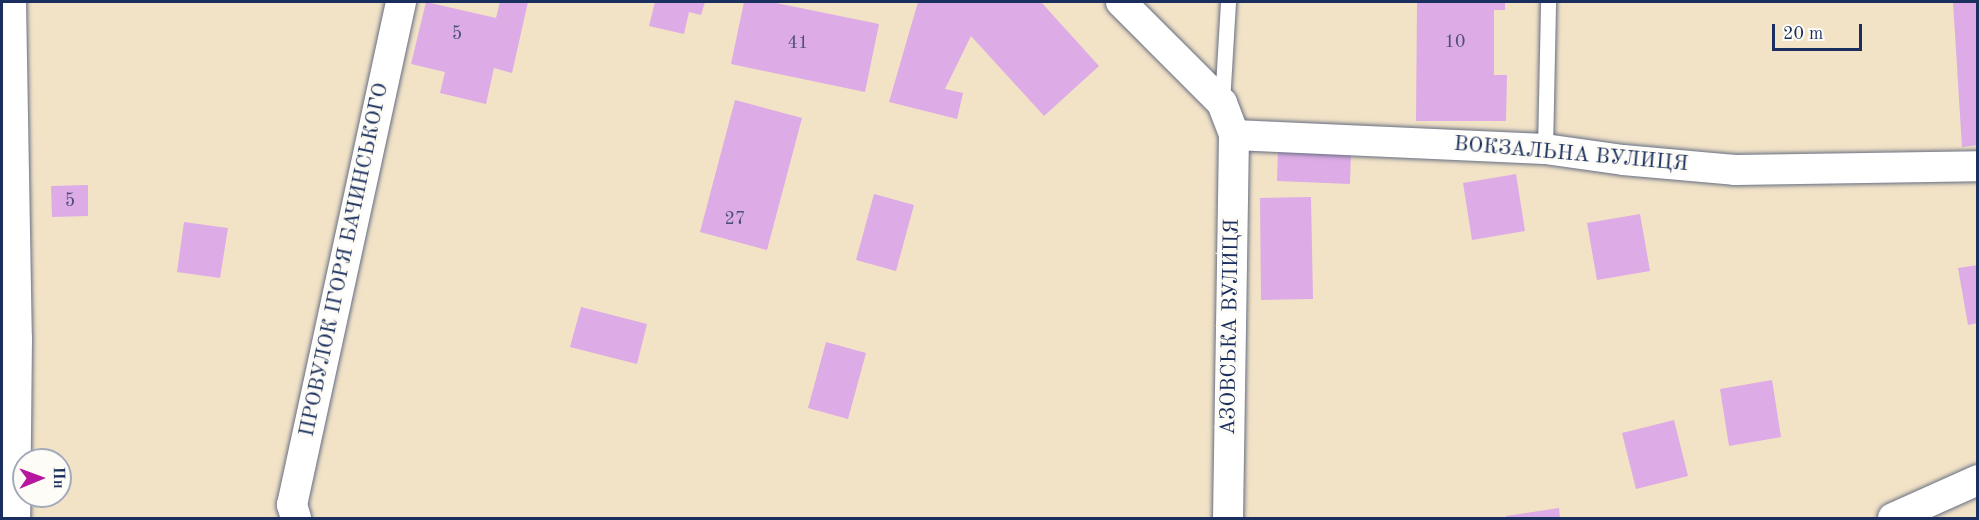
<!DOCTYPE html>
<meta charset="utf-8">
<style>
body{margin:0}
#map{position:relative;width:1979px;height:520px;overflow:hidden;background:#f2e3c7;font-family:"Old Standard TT",serif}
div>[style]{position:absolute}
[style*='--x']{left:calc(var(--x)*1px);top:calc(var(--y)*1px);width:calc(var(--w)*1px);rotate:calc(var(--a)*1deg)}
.building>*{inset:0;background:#ddabe5}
.roads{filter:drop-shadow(0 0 2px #666e83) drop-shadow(0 0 2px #666e83)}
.lane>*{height:15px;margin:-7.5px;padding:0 7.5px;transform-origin:7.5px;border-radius:7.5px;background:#fff}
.street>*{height:30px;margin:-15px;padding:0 15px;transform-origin:15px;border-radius:15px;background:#fff}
span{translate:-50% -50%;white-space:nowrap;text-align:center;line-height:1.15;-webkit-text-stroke:6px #fdfcf7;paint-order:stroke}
.number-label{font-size:18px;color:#4c4e80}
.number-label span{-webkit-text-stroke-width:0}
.street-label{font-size:21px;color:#1b2f5e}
.frame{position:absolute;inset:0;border:3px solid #1b2f5e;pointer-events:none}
.north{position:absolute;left:12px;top:448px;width:60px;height:60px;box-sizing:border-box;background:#fdfcf7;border:2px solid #a3aaba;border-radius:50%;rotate:89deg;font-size:16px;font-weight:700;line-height:24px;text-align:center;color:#1b2f5e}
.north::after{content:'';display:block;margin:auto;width:21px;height:27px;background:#b5179e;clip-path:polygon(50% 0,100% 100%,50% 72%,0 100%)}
.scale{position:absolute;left:1772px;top:24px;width:90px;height:27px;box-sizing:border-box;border:3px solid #1b2f5e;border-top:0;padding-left:8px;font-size:18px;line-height:21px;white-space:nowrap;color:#1b2f5e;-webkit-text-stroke:4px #fdfcf7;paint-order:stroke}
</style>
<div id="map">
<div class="building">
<i style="clip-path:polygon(426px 2px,496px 18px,500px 2px,528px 2px,512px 73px,494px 68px,486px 104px,440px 93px,445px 72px,411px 64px)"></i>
<i style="clip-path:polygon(655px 2px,705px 2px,701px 15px,689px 12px,684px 34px,649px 26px)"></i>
<i style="clip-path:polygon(744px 2px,771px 2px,879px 24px,865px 92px,731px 64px)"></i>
<i style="clip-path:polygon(918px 2px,1041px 2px,1099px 66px,1044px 116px,971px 36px,945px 89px,963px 93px,957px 119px,889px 102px)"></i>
<i style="clip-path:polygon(1417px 2px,1505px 2px,1505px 10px,1494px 10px,1494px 75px,1507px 75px,1506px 121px,1416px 121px)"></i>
<i style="clip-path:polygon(1953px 2px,1978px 2px,1978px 145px,1962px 147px)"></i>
<i style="clip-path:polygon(735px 100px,802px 118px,767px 250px,700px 232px)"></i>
<i style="clip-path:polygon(1278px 148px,1351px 151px,1350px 184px,1277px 181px)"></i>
<i style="clip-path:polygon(1516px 174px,1525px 231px,1472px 240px,1463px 183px)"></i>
<i style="clip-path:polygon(88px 185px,88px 216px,52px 217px,51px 186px)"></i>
<i style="clip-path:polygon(874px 194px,914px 205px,896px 271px,856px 260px)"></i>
<i style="clip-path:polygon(1311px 197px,1313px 299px,1261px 300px,1260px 198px)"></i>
<i style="clip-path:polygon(1640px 214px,1650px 271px,1597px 280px,1587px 223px)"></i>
<i style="clip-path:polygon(184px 222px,228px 228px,220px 278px,177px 272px)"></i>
<i style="clip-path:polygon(1978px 265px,1978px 323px,1968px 325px,1958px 268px)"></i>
<i style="clip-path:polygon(581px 307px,647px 324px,637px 364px,570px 347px)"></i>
<i style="clip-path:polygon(826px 342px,866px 353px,848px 419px,808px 408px)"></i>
<i style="clip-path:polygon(1772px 380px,1781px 437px,1729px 446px,1720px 389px)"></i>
<i style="clip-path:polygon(1674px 420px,1688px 476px,1636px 489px,1622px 433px)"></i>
<i style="clip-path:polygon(1559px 508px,1560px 518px,1506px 518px,1506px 516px)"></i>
</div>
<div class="roads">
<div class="lane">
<i style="--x:1222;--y:103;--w:101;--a:-86.6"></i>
<i style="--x:1545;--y:149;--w:147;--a:-88.8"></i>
</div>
<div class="street">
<i style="--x:11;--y:2;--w:336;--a:89"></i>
<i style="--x:17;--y:338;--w:180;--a:90.6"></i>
<i style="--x:1121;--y:2;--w:143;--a:45"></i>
<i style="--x:1222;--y:103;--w:34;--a:69"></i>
<i style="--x:1234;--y:135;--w:311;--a:2.6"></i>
<i style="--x:1545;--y:149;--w:79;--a:8"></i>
<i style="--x:1623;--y:160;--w:113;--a:5.1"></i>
<i style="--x:1736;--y:170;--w:242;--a:-0.9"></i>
<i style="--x:296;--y:518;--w:14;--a:-107"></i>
<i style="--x:292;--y:505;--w:515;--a:-77.77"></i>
<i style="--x:1228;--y:518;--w:383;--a:-89.1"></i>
<i style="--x:1893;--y:518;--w:93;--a:-24.1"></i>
</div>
</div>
<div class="number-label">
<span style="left:457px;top:34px">5</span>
<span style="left:1455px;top:42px">10</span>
<span style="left:798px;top:43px">41</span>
<span style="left:70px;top:201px">5</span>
<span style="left:735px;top:219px">27</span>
</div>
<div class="street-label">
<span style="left:1571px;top:155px;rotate:5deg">ВОКЗАЛЬНА ВУЛИЦЯ</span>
<span style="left:345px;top:260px;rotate:-78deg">ПРОВУЛОК ІГОРЯ БАЧИНСЬКОГО</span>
<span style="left:1231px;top:327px;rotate:-89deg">АЗОВСЬКА ВУЛИЦЯ</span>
</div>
<div class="frame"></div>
<div class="north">Пн</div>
<div class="scale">20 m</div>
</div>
